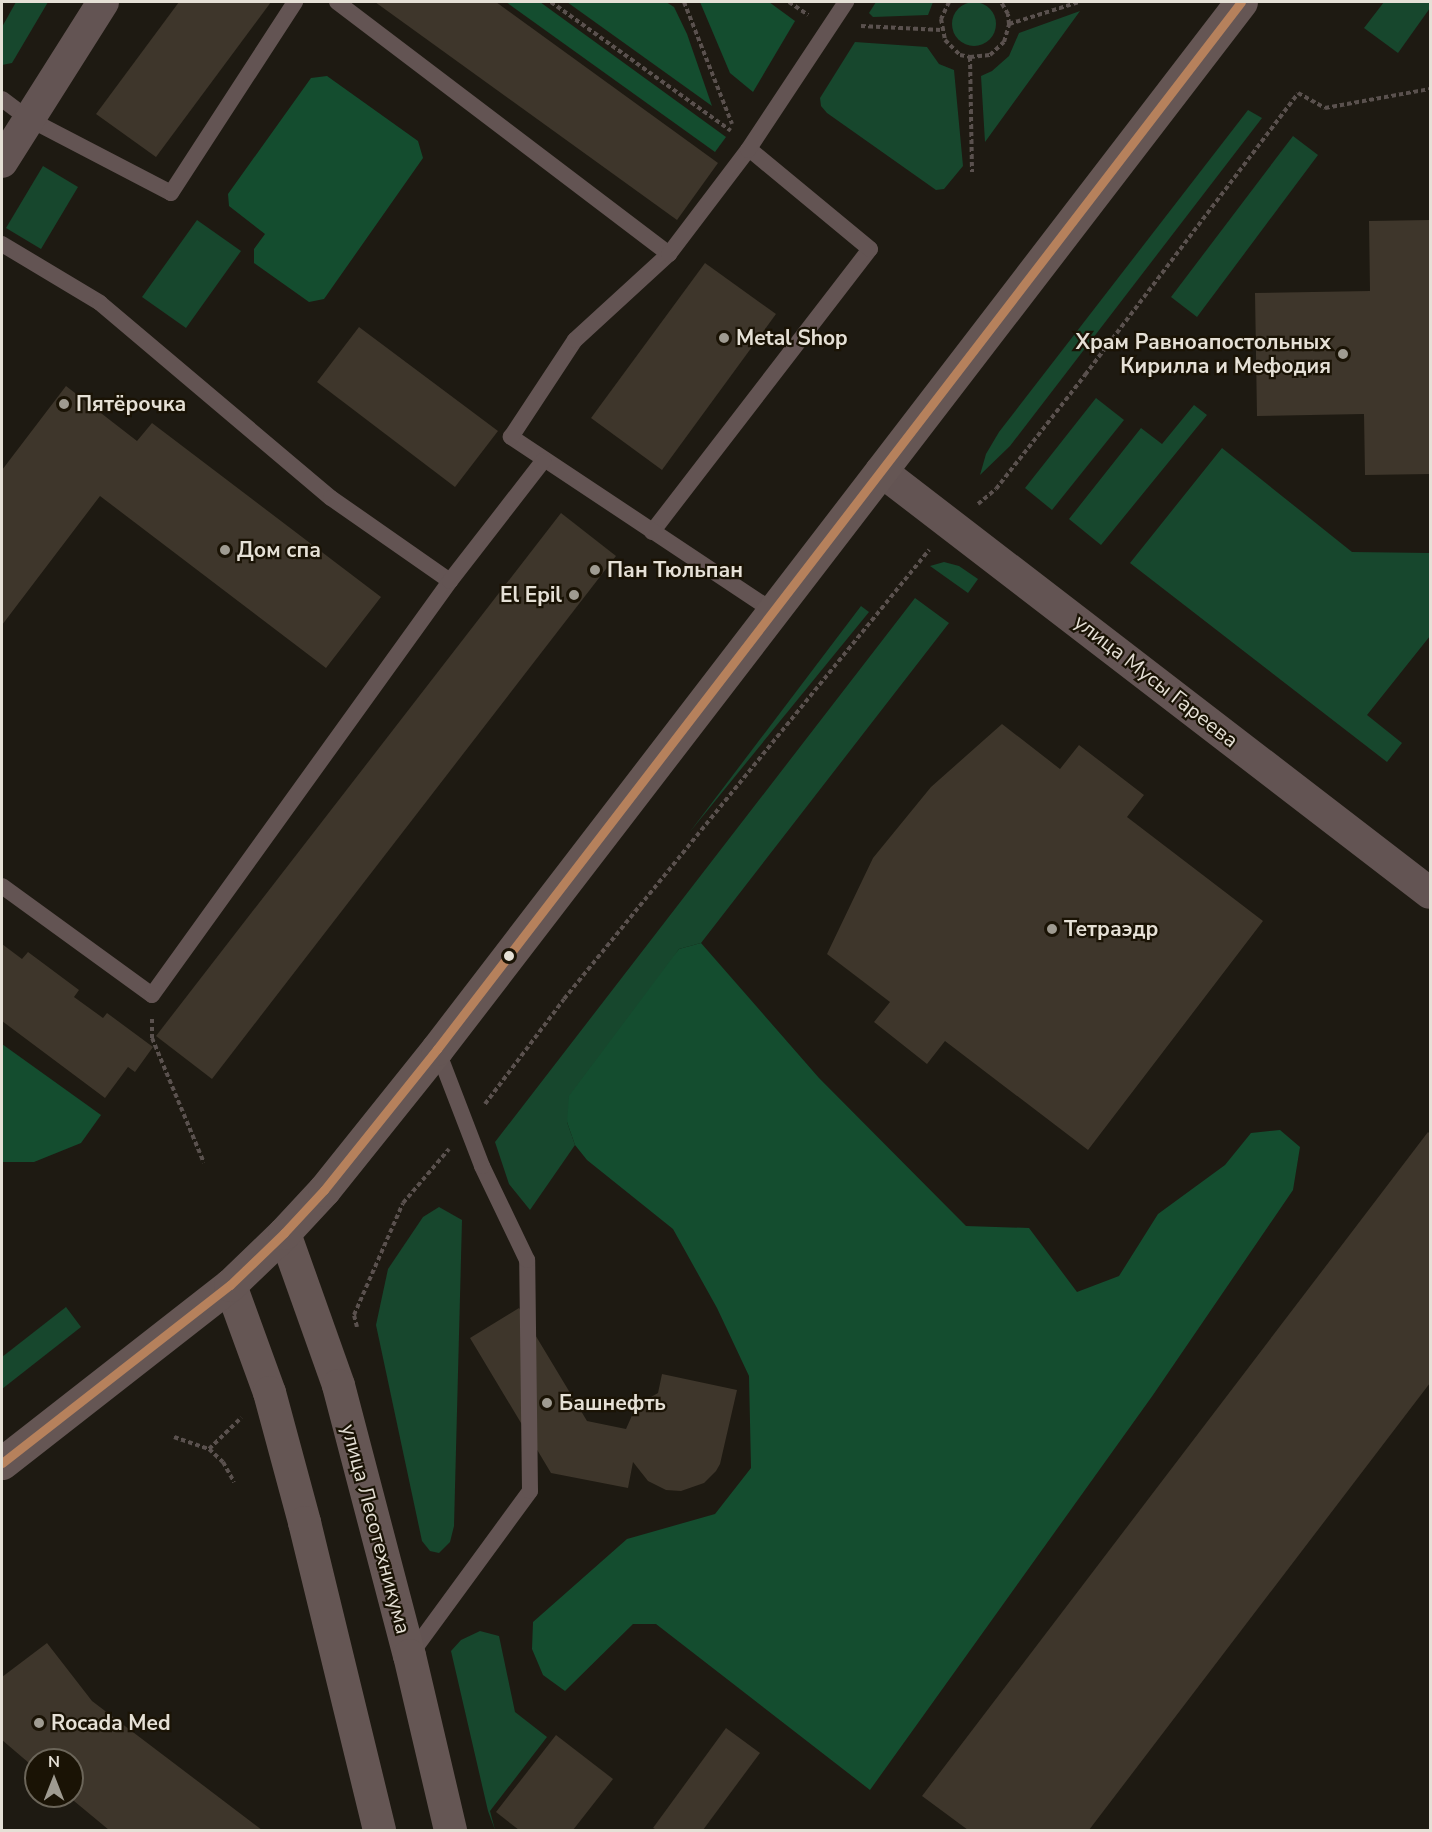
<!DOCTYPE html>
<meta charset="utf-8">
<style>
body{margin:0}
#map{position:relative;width:1432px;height:1832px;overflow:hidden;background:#1e1a12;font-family:"Nunito Sans",sans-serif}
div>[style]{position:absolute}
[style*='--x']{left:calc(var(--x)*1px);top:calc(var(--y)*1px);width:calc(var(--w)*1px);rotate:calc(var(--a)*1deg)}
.green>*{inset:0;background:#17472d}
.round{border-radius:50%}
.forest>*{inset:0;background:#144d2f}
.building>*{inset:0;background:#3e362b}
.path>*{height:4px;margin-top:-2px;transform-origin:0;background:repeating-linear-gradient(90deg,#5a514e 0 4.5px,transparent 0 7.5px)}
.service>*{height:16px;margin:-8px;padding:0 8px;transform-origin:8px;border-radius:8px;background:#635453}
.minor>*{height:32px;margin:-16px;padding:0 16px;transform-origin:16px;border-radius:16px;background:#635453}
.secondary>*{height:33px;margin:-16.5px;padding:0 16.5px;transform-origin:16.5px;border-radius:16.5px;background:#655654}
.bus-1>*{height:9px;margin:-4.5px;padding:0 4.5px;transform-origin:4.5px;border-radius:4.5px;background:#b6815c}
.dots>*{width:16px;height:16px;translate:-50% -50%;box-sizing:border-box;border:3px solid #1a1305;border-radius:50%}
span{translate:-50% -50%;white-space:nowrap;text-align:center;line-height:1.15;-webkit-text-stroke:4.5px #1a1305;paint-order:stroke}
.poi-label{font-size:21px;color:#e5e0d6;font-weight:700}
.left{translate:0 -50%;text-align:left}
.right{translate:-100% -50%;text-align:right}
.street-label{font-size:21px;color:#e5e0d6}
.frame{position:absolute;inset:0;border:3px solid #e5e0d6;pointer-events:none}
.north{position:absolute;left:24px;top:1748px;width:60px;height:60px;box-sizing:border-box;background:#1a1305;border:2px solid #6b6559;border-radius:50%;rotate:0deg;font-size:16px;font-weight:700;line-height:24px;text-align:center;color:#e5e0d6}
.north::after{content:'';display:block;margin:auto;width:21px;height:27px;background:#9f9b91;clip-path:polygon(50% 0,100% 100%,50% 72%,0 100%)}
</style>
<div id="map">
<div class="green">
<i style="clip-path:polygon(16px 2px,48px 2px,12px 63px,2px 65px,2px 27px)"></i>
<i style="clip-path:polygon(876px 2px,933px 2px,928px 15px,873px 17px,869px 13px)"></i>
<i style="clip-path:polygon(1384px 2px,1430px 2px,1430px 8px,1398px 53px,1364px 28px)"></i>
<i class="round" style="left:952px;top:2px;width:44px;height:44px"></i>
<i style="clip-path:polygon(1080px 11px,985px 142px,981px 76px,992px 71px,1009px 56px,1019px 33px)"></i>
<i style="clip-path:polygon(855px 42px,927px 47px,939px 64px,954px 70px,963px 166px,944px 189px,936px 190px,827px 113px,821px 106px,820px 98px)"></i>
<i style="clip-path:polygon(1248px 110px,1262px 118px,1010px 446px,980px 475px,986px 454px,999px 432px)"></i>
<i style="clip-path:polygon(1293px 136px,1318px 155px,1197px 317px,1171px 297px)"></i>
<i style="clip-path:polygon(43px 166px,78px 187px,41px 249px,6px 228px)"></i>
<i style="clip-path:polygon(197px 220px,241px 251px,186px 328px,142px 297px)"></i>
<i style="clip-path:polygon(1096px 398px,1124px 420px,1052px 510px,1025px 488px)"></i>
<i style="clip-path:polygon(1194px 405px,1207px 415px,1101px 545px,1069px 519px,1141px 428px,1162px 444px)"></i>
<i style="clip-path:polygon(1222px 448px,1352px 552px,1430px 553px,1430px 636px,1367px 715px,1402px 743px,1387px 762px,1130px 563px)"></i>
<i style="clip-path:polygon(944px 562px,959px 566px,978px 579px,968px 593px,930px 566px)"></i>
<i style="clip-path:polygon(915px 598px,949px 623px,701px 943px,679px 949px,567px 1122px,575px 1145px,530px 1210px,509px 1184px,495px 1142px)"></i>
<i style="clip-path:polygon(861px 606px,869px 612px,689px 833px)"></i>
<i style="clip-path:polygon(439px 1207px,462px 1220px,454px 1526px,450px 1542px,439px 1553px,430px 1551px,422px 1541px,376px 1325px,388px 1269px,423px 1217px)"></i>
<i style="clip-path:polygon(66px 1307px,81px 1327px,2px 1389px,2px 1357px)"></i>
<i style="clip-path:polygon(480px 1631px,499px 1636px,515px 1712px,547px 1737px,490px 1811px,495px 1830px,488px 1811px,451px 1651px,461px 1640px)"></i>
</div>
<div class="forest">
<i style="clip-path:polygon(506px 2px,540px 2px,726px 137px,715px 152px)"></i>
<i style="clip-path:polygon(567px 2px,666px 2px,674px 7px,687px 34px,712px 106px)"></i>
<i style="clip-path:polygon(700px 2px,769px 2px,795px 21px,753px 92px,730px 73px)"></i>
<i style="clip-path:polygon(327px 76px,418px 141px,423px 158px,324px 299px,309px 302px,254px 263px,254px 249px,265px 234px,229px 206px,228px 194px,311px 78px)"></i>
<i style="clip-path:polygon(701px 943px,819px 1078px,966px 1226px,1029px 1228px,1077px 1292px,1119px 1276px,1158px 1214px,1225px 1165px,1251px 1133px,1280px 1130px,1300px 1147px,1293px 1190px,1153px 1395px,870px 1790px,656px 1624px,633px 1624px,565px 1691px,543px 1675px,532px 1649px,533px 1622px,627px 1539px,715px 1514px,751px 1468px,749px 1376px,717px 1308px,673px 1229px,587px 1160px,575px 1145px,567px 1122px,569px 1096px,679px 949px)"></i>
<i style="clip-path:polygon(2px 1044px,101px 1115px,81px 1143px,34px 1162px,2px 1162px)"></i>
</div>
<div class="building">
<i style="clip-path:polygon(179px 2px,271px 2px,156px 157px,96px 114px)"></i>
<i style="clip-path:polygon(375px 2px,496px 2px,718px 163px,677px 220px)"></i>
<i style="clip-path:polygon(1430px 220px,1430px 474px,1365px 475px,1364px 414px,1257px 416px,1255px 293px,1370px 291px,1369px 221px)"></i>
<i style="clip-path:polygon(705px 263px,776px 314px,662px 470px,591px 418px)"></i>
<i style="clip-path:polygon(359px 327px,498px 431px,455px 487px,317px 382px)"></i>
<i style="clip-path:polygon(66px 386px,137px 441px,152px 423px,381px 597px,326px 668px,100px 496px,2px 625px,2px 470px)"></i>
<i style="clip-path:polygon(561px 513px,616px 556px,212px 1079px,156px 1036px)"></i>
<i style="clip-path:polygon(1002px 724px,1060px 769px,1079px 745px,1144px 795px,1127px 817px,1263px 921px,1088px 1150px,945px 1041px,927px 1064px,874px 1022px,890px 1002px,827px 954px,873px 858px,931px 787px)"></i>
<i style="clip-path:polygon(2px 944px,22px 959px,28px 952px,79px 990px,74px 997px,103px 1018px,107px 1013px,153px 1047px,135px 1072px,128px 1067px,105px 1098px,2px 1021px)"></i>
<i style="clip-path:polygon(1428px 1132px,1430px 1134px,1430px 1383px,1089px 1830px,968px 1830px,922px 1796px)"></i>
<i style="clip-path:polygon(519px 1308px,587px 1421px,626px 1429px,634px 1411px,644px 1401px,658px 1393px,662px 1374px,737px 1390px,720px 1464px,716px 1471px,704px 1483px,681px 1491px,666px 1490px,648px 1481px,633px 1462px,628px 1488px,551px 1473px,470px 1338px)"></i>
<i style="clip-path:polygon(47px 1643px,92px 1701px,262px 1830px,109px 1830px,68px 1796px,72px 1796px,72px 1760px,36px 1760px,36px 1769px,2px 1740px,2px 1677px)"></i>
<i style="clip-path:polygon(726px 1728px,760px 1753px,703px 1830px,657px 1830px,653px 1828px)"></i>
<i style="clip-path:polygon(556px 1735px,613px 1779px,573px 1830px,519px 1830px,496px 1812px)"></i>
</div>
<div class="path">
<i style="--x:551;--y:2;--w:221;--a:35.6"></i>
<i style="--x:684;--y:2;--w:131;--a:68.5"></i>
<i style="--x:789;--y:2;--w:23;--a:34"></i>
<i style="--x:949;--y:2;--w:19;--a:115"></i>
<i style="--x:941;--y:19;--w:21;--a:79"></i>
<i style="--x:945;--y:40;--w:21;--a:45"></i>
<i style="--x:960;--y:55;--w:10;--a:11"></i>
<i style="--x:970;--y:57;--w:20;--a:-6"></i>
<i style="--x:990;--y:55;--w:19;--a:-43"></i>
<i style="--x:1004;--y:42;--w:19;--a:-74"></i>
<i style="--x:1009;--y:24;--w:10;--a:-96"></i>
<i style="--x:1008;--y:14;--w:14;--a:-120"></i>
<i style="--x:1009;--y:24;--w:73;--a:-17.4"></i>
<i style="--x:861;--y:26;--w:80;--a:2.9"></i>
<i style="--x:970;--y:57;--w:115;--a:89"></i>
<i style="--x:978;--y:504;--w:23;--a:-40"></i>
<i style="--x:996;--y:489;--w:145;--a:-52"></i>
<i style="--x:1085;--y:375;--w:353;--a:-52.9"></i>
<i style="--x:1298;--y:93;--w:31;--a:29"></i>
<i style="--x:1325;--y:108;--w:107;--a:-10.3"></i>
<i style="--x:152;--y:1019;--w:19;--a:90"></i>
<i style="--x:152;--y:1038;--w:135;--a:67.4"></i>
<i style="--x:485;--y:1104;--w:131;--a:-53"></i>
<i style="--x:564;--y:999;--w:579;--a:-50.89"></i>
<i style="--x:357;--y:1327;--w:12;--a:-104"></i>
<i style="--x:354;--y:1315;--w:122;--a:-66.4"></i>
<i style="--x:403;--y:1203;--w:71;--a:-49.6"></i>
<i style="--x:174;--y:1437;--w:37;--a:19"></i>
<i style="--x:209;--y:1449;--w:19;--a:43"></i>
<i style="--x:223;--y:1462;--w:23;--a:61"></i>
<i style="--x:209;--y:1449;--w:45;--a:-44.1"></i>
</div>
<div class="service">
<i style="--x:337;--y:2;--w:417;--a:37.2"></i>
<i style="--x:2;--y:99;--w:34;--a:37"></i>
<i style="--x:29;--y:119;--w:160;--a:27.5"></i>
<i style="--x:171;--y:193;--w:228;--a:-57"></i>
<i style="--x:2;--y:244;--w:114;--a:31"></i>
<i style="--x:100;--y:303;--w:302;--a:40.2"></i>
<i style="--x:331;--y:498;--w:145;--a:34.9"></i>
<i style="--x:652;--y:532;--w:357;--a:-52.4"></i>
<i style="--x:870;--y:249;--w:157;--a:-140.4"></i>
<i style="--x:773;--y:611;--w:315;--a:-146.4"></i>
<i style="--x:511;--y:437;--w:116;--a:-56.6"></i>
<i style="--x:575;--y:340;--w:127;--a:-42.5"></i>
<i style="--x:669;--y:254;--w:131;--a:-52.8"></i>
<i style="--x:748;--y:150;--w:178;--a:-56.5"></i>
<i style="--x:2;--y:886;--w:185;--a:36"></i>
<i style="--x:152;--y:995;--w:510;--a:-54.25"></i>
<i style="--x:450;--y:581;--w:152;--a:-52.2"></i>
<i style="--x:410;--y:1655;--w:203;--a:-53.8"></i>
<i style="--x:530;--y:1491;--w:231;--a:-90.7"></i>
<i style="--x:527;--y:1260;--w:104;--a:-115.6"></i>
<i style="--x:482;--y:1166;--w:125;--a:-111"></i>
</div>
<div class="minor">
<i style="--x:2;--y:162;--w:189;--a:-57.7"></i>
<i style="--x:881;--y:471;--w:692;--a:37.55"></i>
</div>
<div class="secondary">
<i style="--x:284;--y:1233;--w:161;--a:70.4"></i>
<i style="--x:338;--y:1385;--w:279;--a:75.3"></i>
<i style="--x:409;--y:1655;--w:180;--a:76.8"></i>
<i style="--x:230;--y:1285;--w:114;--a:70"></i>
<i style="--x:269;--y:1392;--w:135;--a:74.9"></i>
<i style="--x:304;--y:1522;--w:317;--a:76.3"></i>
<i style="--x:2;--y:1463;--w:289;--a:-38"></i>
<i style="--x:230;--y:1285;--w:75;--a:-43.9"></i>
<i style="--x:284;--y:1233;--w:59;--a:-47.1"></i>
<i style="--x:324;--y:1190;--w:181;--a:-51.3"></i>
<i style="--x:437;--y:1049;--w:1320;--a:-52.48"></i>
</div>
<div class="bus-1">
<i style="--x:2;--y:1463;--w:289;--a:-38"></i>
<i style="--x:230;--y:1285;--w:75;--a:-43.9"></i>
<i style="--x:284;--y:1233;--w:59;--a:-47.1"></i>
<i style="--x:324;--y:1190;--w:181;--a:-51.3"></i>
<i style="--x:437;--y:1049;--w:1320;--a:-52.48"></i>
</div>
<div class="dots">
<i style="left:724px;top:338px;background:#9f9b91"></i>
<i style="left:1343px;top:354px;background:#9f9b91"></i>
<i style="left:64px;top:404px;background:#9f9b91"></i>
<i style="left:225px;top:550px;background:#9f9b91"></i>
<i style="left:595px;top:570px;background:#9f9b91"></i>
<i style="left:574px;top:595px;background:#9f9b91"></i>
<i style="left:1052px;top:929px;background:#9f9b91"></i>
<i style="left:509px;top:956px;background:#e5e0d6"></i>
<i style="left:547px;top:1403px;background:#9f9b91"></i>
<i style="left:39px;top:1723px;background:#9f9b91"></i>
</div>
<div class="poi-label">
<span class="left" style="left:736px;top:338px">Metal Shop</span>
<span class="right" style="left:1331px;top:354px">Храм Равноапостольных<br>Кирилла и Мефодия</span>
<span class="left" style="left:76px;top:404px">Пятёрочка</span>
<span class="left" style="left:237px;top:550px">Дом спа</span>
<span class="left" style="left:607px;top:570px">Пан Тюльпан</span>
<span class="right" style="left:562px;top:595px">El Epil</span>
<span class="left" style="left:1064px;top:929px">Тетраэдр</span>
<span class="left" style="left:559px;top:1403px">Башнефть</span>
<span class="left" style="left:51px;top:1723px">Rocada Med</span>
</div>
<div class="street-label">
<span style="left:1156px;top:681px;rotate:38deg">улица Мусы Гареева</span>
<span style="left:376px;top:1529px;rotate:75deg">улица Лесотехникума</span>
</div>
<div class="frame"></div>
<div class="north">N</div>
</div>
